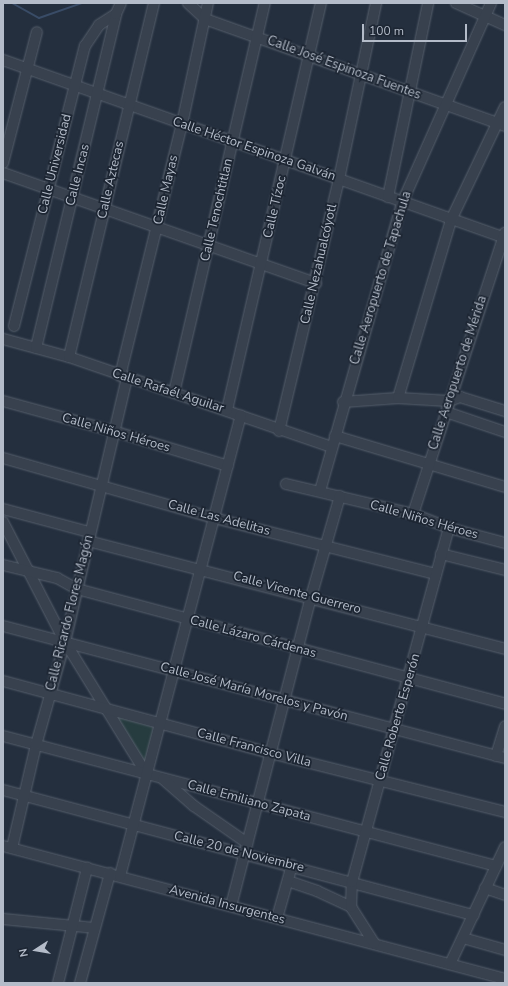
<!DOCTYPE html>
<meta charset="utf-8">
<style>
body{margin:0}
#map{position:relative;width:508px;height:986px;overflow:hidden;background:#242f3e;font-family:"Nunito Sans",sans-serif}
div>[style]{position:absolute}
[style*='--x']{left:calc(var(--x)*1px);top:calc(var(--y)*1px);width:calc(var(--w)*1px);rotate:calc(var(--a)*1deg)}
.green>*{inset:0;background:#263c3f}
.stream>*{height:2px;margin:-1px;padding:0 1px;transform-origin:1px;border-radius:1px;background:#394c67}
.roads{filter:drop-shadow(0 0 1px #565f6c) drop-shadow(0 0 1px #565f6c)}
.minor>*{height:10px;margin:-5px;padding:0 5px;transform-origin:5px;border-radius:5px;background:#38414e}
span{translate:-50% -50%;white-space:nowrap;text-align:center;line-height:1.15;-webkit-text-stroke:3.5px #1d2633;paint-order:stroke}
.street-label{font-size:13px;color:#b4bcc9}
.frame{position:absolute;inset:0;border:4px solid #b4bcc9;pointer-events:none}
.north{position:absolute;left:16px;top:930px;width:40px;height:40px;-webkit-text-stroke:3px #1d2633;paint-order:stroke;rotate:258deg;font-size:11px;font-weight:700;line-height:16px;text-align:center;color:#b4bcc9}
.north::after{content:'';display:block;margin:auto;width:14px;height:18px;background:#b4bcc9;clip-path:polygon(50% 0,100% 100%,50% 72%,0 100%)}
.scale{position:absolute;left:362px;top:24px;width:105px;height:18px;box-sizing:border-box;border:2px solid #b4bcc9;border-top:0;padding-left:5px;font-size:12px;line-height:14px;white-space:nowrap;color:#b4bcc9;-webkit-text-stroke:3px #1d2633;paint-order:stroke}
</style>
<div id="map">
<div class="green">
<i style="clip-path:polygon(116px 716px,155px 725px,145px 764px)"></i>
</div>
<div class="stream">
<i style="--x:12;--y:3;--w:31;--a:29"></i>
<i style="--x:39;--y:18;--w:46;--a:-19.2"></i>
</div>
<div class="roads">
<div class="minor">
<i style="--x:188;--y:3;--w:23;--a:43"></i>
<i style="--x:205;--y:19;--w:319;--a:19.6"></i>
<i style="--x:456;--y:3;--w:54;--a:24.2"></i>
<i style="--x:3;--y:60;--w:533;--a:19.52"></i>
<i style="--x:3;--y:163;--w:135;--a:-75.5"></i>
<i style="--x:3;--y:173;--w:332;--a:19.4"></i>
<i style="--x:388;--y:197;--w:198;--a:-78.3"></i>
<i style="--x:14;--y:326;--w:289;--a:-75.8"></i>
<i style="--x:85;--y:46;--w:25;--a:-56"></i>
<i style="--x:99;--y:25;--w:20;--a:-33"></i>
<i style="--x:3;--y:339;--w:68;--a:15.3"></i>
<i style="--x:69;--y:357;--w:278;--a:18.9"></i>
<i style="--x:36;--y:348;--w:343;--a:-76.5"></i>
<i style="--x:116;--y:14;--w:12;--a:-66"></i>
<i style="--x:69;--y:357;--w:364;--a:-76.5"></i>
<i style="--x:120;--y:376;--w:260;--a:-76.2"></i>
<i style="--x:182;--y:124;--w:124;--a:-77.9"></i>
<i style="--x:174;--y:393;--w:400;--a:-76.9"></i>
<i style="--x:398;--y:398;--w:186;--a:-73.4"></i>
<i style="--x:451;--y:220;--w:125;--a:-64.5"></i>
<i style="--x:3;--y:401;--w:114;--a:15.3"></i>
<i style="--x:113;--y:431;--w:120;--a:16.9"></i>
<i style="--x:343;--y:402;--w:55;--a:-4.2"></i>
<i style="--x:398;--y:398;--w:51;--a:3.4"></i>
<i style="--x:449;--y:401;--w:12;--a:-20"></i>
<i style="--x:460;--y:397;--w:47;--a:17.3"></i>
<i style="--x:227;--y:410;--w:418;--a:-77"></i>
<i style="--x:446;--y:412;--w:62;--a:18.7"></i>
<i style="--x:279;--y:431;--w:259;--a:-76.6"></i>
<i style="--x:339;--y:179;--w:180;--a:-78.1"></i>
<i style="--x:335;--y:436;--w:177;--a:16.7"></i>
<i style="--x:3;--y:458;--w:219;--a:15.9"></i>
<i style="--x:214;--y:518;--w:229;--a:14.2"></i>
<i style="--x:286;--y:484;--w:130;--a:13.3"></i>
<i style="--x:413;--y:514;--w:39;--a:21"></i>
<i style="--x:449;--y:528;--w:58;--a:15"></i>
<i style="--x:320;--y:491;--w:299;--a:-74.1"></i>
<i style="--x:402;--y:203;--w:219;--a:-66"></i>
<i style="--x:3;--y:509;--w:89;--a:15"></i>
<i style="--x:413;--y:514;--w:296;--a:-71.9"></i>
<i style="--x:3;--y:522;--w:135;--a:62.7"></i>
<i style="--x:65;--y:642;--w:154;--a:58.3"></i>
<i style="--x:88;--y:541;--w:431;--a:14.5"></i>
<i style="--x:441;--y:554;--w:66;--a:14"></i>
<i style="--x:3;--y:565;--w:56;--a:13.5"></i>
<i style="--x:57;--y:578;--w:23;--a:29"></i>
<i style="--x:77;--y:589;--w:443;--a:15"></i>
<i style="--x:3;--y:626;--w:519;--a:14.73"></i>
<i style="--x:3;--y:681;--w:277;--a:15.1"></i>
<i style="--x:270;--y:753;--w:242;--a:14.1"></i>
<i style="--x:3;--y:736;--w:510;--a:14.77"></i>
<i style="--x:496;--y:756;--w:31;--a:-73"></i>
<i style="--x:163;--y:779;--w:41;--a:41.1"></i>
<i style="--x:194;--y:806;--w:65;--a:34.9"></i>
<i style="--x:3;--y:790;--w:487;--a:14.9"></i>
<i style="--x:3;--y:846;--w:519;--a:14.84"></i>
<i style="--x:12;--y:848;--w:106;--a:-76.9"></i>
<i style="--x:36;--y:745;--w:107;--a:-74.3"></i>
<i style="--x:65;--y:642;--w:271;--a:-76.8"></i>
<i style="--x:120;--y:876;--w:476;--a:-75.3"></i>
<i style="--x:288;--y:881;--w:31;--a:19"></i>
<i style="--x:317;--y:891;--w:38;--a:25"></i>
<i style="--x:351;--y:907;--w:43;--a:57.4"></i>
<i style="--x:485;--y:888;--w:21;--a:19"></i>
<i style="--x:231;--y:906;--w:319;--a:-75.5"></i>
<i style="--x:311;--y:597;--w:105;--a:-74"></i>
<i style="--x:351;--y:907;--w:25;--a:-88"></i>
<i style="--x:352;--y:882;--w:367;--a:-74.7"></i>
<i style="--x:277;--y:918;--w:55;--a:-74.2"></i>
<i style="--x:3;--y:919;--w:91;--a:5.6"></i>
<i style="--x:463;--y:938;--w:44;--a:15.9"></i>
<i style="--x:450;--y:964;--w:129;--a:-64.8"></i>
<i style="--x:58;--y:983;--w:119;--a:-75.8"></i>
<i style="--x:80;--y:983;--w:114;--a:-74.7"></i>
</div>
</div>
<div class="street-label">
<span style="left:344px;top:68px;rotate:20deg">Calle José Espinoza Fuentes</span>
<span style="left:254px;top:149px;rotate:19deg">Calle Héctor Espinoza Galván</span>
<span style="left:55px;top:164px;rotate:-76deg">Calle Universidad</span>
<span style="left:78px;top:175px;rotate:-76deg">Calle Incas</span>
<span style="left:111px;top:180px;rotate:-77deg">Calle Aztecas</span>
<span style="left:166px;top:190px;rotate:-77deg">Calle Mayas</span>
<span style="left:275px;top:207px;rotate:-77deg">Calle Tízoc</span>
<span style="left:217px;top:210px;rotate:-77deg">Calle Tenochtitlan</span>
<span style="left:319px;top:264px;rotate:-77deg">Calle Nezahualcóyotl</span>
<span style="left:381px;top:278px;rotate:-73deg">Calle Aeropuerto de Tapachula</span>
<span style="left:458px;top:373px;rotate:-72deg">Calle Aeropuerto de Mérida</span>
<span style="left:168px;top:391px;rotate:18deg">Calle Rafaél Aguilar</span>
<span style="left:116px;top:433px;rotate:16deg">Calle Niños Héroes</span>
<span style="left:219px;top:518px;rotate:15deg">Calle Las Adelitas</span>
<span style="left:424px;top:520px;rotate:16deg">Calle Niños Héroes</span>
<span style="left:297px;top:593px;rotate:15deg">Calle Vicente Guerrero</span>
<span style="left:70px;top:613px;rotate:-76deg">Calle Ricardo Flores Magón</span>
<span style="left:253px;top:637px;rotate:15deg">Calle Lázaro Cárdenas</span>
<span style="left:254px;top:692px;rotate:15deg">Calle José María Morelos y Pavón</span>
<span style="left:398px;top:717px;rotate:-74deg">Calle Roberto Esperón</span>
<span style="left:254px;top:748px;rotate:15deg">Calle Francisco Villa</span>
<span style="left:249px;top:801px;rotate:15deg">Calle Emiliano Zapata</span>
<span style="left:239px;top:852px;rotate:14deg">Calle 20 de Noviembre</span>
<span style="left:227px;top:905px;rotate:15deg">Avenida Insurgentes</span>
</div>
<div class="frame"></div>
<div class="north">N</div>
<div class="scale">100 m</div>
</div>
